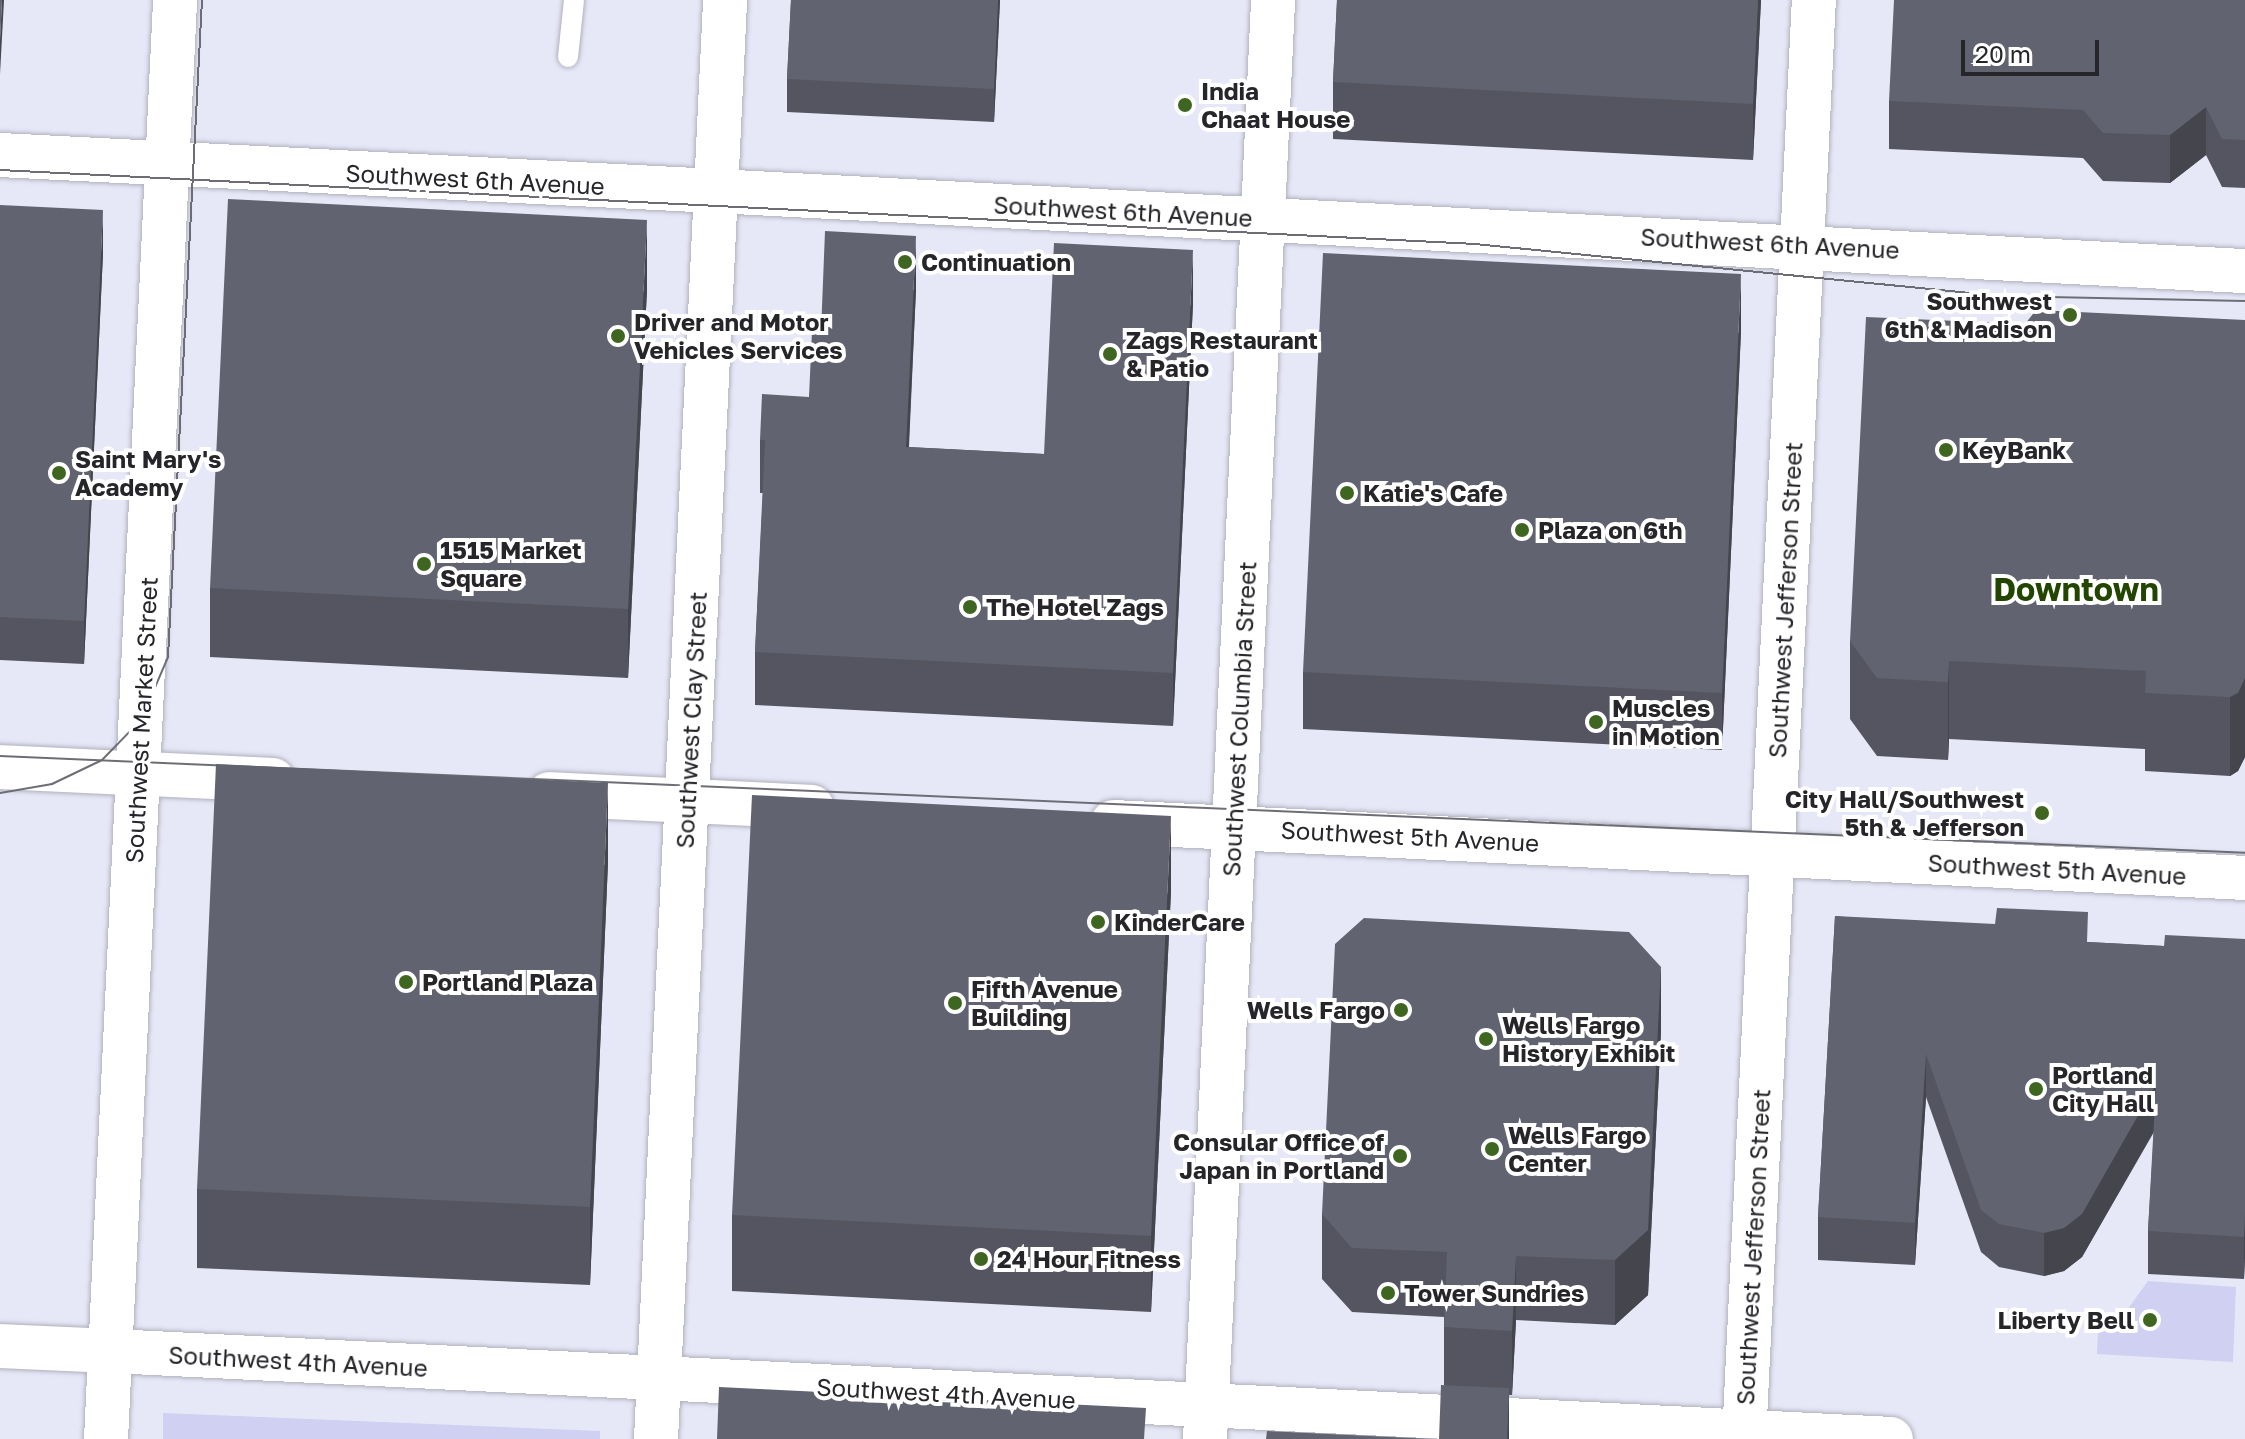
<!DOCTYPE html>
<style>
body{margin:0}
#map{position:relative;width:2245px;height:1439px;overflow:hidden;background:#e7e8f7;font-family:"Golos Text",sans-serif}
div>[style]{position:absolute}
[style*='--x']{left:calc(var(--x)*1px);top:calc(var(--y)*1px);width:calc(var(--w)*1px);rotate:calc(var(--a)*1deg)}
.green>*{inset:0;background:#cfd0f2}
.roads{filter:drop-shadow(0 0 2px #b0b0be) drop-shadow(0 0 2px #b0b0be)}
.service>*{height:20px;margin:-10px;padding:0 10px;transform-origin:10px;border-radius:10px;background:#fff}
.tertiary>*{height:44px;margin:-22px;padding:0 22px;transform-origin:22px;border-radius:22px;background:#fff}
.secondary>*{height:44px;margin:-22px;padding:0 22px;transform-origin:22px;border-radius:22px;background:#fff}
.primary>*{height:44px;margin:-22px;padding:0 22px;transform-origin:22px;border-radius:22px;background:#fff}
.tram>*{height:2px;margin:-1px;padding:0 1px;transform-origin:1px;border-radius:1px;background:#6d6d76}
.wall>*{inset:0;background:#545560}
.shaded-wall>*{inset:0;background:#45454e}
.building>*{inset:0;background:#626370}
.dots>*{width:22px;height:22px;translate:-50% -50%;box-sizing:border-box;border:4px solid #fff;border-radius:50%}
span{translate:-50% -50%;white-space:nowrap;text-align:center;line-height:1.15;-webkit-text-stroke:8px #fff;paint-order:stroke}
.poi-label{font-size:24px;color:#25252a;font-weight:700}
.left{translate:0 -50%;text-align:left}
.right{translate:-100% -50%;text-align:right}
.street-label{font-size:24px;color:#25252a}
.district-label{font-size:32px;color:#224501;font-weight:700}
.scale{position:absolute;left:1961px;top:40px;width:138px;height:36px;box-sizing:border-box;border:4px solid #25252a;border-top:0;padding-left:10px;font-size:24px;line-height:28px;white-space:nowrap;color:#25252a;-webkit-text-stroke:6px #fff;paint-order:stroke}
</style>
<div id="map">
<div class="green">
<i style="clip-path:polygon(2148px 1281px,2236px 1287px,2233px 1362px,2097px 1354px,2098px 1331px,2127px 1310px)"></i>
<i style="clip-path:polygon(163px 1413px,600px 1431px,600px 1439px,163px 1439px)"></i>
</div>
<div class="roads">
<div class="service">
<i style="--x:568;--y:57;--w:57;--a:-84"></i>
</div>
<div class="tertiary">
<i style="--x:716;--y:191;--w:1531;--a:3"></i>
<i style="--x:0;--y:767;--w:273;--a:2.7"></i>
<i style="--x:549;--y:794;--w:263;--a:2.8"></i>
<i style="--x:1113;--y:822;--w:1133;--a:2.83"></i>
</div>
<div class="secondary">
<i style="--x:0;--y:155;--w:717;--a:2.88"></i>
<i style="--x:0;--y:1346;--w:112;--a:2.6"></i>
<i style="--x:1205;--y:1439;--w:1441;--a:-87.29"></i>
<i style="--x:1744;--y:1439;--w:1441;--a:-87.22"></i>
</div>
<div class="primary">
<i style="--x:112;--y:1351;--w:1781;--a:2.83"></i>
<i style="--x:106;--y:1439;--w:1441;--a:-87.25"></i>
<i style="--x:656;--y:1439;--w:1441;--a:-87.25"></i>
</div>
</div>
<div class="tram">
<i style="--x:0;--y:170;--w:1477;--a:2.87"></i>
<i style="--x:1475;--y:244;--w:529;--a:5.65"></i>
<i style="--x:2001;--y:296;--w:244;--a:1.2"></i>
<i style="--x:0;--y:756;--w:2247;--a:2.47"></i>
<i style="--x:0;--y:793;--w:53;--a:-9.8"></i>
<i style="--x:52;--y:784;--w:55;--a:-25.6"></i>
<i style="--x:102;--y:760;--w:56;--a:-45.7"></i>
<i style="--x:141;--y:720;--w:69;--a:-66.8"></i>
<i style="--x:168;--y:657;--w:658;--a:-87.04"></i>
</div>
<div class="wall">
<i style="clip-path:polygon(791px 0,1000px 0,994px 122px,787px 112px,787px 79px)"></i>
<i style="clip-path:polygon(1337px 0,1761px 0,1753px 160px,1333px 139px,1333px 82px)"></i>
<i style="clip-path:polygon(2245px 0,2245px 188px,2222px 187px,2206px 155px,2170px 183px,2103px 181px,2083px 158px,1889px 149px,1889px 101px)"></i>
<i style="clip-path:polygon(0 205px,103px 253px,84px 664px,0 660px)"></i>
<i style="clip-path:polygon(647px 289px,628px 678px,210px 657px,210px 588px)"></i>
<i style="clip-path:polygon(916px 289px,909px 447px,1044px 454px,1193px 303px,1173px 726px,755px 705px,755px 652px,763px 493px,760px 493px,760px 440px,809px 397px,821px 332px)"></i>
<i style="clip-path:polygon(2245px 320px,2245px 757px,2238px 771px,2230px 776px,2145px 771px,2145px 749px,1949px 739px,1948px 760px,1877px 756px,1850px 719px,1850px 641px,2025px 324px)"></i>
<i style="clip-path:polygon(1741px 331px,1722px 750px,1303px 729px,1303px 672px)"></i>
<i style="clip-path:polygon(608px 862px,590px 1285px,197px 1268px,197px 1189px)"></i>
<i style="clip-path:polygon(1171px 891px,1151px 1312px,732px 1291px,732px 1215px)"></i>
<i style="clip-path:polygon(1835px 916px,2088px 942px,2164px 946px,2245px 939px,2245px 1256px,2244px 1279px,2148px 1274px,2148px 1231px,2154px 1132px,2082px 1257px,2064px 1271px,2044px 1276px,1999px 1267px,1981px 1252px,1926px 1097px,1915px 1265px,1818px 1260px,1818px 1217px)"></i>
<i style="clip-path:polygon(1661px 1031px,1648px 1295px,1615px 1325px,1516px 1320px,1512px 1395px,1509px 1395px,1509px 1439px,1444px 1385px,1444px 1317px,1352px 1312px,1322px 1279px,1322px 1214px)"></i>
</div>
<div class="shaded-wall">
<i style="clip-path:polygon(2px 0,4px 0,0 74px,0 40px)"></i>
<i style="clip-path:polygon(998px 0,1000px 0,994px 122px,994px 89px)"></i>
<i style="clip-path:polygon(1758px 0,1761px 0,1753px 160px,1753px 104px)"></i>
<i style="clip-path:polygon(2206px 107px,2206px 155px,2170px 183px,2170px 135px)"></i>
<i style="clip-path:polygon(103px 210px,103px 253px,84px 664px,84px 621px)"></i>
<i style="clip-path:polygon(647px 220px,647px 289px,628px 678px,628px 609px)"></i>
<i style="clip-path:polygon(916px 236px,916px 289px,906px 500px,906px 447px)"></i>
<i style="clip-path:polygon(1193px 250px,1193px 303px,1173px 726px,1173px 673px)"></i>
<i style="clip-path:polygon(1741px 274px,1741px 331px,1722px 750px,1722px 693px)"></i>
<i style="clip-path:polygon(1949px 661px,1949px 739px,1948px 760px,1948px 682px)"></i>
<i style="clip-path:polygon(2245px 678px,2245px 757px,2238px 771px,2230px 776px,2230px 697px)"></i>
<i style="clip-path:polygon(608px 783px,608px 862px,590px 1285px,590px 1207px)"></i>
<i style="clip-path:polygon(1171px 816px,1171px 891px,1151px 1312px,1151px 1236px)"></i>
<i style="clip-path:polygon(1661px 967px,1661px 1031px,1648px 1295px,1615px 1325px,1615px 1260px)"></i>
<i style="clip-path:polygon(1926px 1054px,1926px 1097px,1915px 1265px,1915px 1223px)"></i>
<i style="clip-path:polygon(2156px 1084px,2156px 1127px,2082px 1257px,2064px 1271px,2044px 1276px,2044px 1233px)"></i>
<i style="clip-path:polygon(2245px 1213px,2245px 1256px,2244px 1279px,2244px 1237px)"></i>
<i style="clip-path:polygon(1516px 1256px,1516px 1320px,1512px 1395px,1512px 1331px)"></i>
<i style="clip-path:polygon(1509px 1388px,1509px 1439px,1507px 1439px)"></i>
</div>
<div class="building">
<i style="clip-path:polygon(0 0,2px 0,0 40px)"></i>
<i style="clip-path:polygon(791px 0,998px 0,994px 89px,787px 79px)"></i>
<i style="clip-path:polygon(1337px 0,1758px 0,1753px 104px,1333px 82px)"></i>
<i style="clip-path:polygon(1894px 0,2245px 0,2245px 140px,2222px 139px,2206px 107px,2170px 135px,2103px 133px,2083px 110px,1889px 101px)"></i>
<i style="clip-path:polygon(228px 199px,647px 220px,628px 609px,210px 588px)"></i>
<i style="clip-path:polygon(0 205px,103px 210px,84px 621px,0 617px)"></i>
<i style="clip-path:polygon(825px 231px,916px 236px,906px 447px,1044px 454px,1054px 243px,1193px 250px,1173px 673px,755px 652px,765px 440px,760px 440px,762px 394px,809px 397px,812px 331px,821px 332px)"></i>
<i style="clip-path:polygon(1323px 253px,1741px 274px,1722px 693px,1303px 672px)"></i>
<i style="clip-path:polygon(2036px 310px,2245px 320px,2245px 678px,2238px 693px,2230px 697px,2145px 693px,2146px 671px,1949px 661px,1948px 682px,1877px 678px,1850px 641px,1866px 317px,2025px 324px)"></i>
<i style="clip-path:polygon(216px 764px,608px 783px,590px 1207px,197px 1189px)"></i>
<i style="clip-path:polygon(752px 795px,1171px 816px,1151px 1236px,732px 1215px)"></i>
<i style="clip-path:polygon(1997px 908px,2088px 912px,2087px 942px,2164px 946px,2165px 935px,2245px 939px,2245px 1213px,2244px 1237px,2148px 1231px,2156px 1084px,2082px 1214px,2064px 1228px,2044px 1233px,1999px 1224px,1981px 1210px,1926px 1054px,1915px 1223px,1818px 1217px,1835px 916px,1995px 924px)"></i>
<i style="clip-path:polygon(1364px 918px,1629px 932px,1661px 967px,1648px 1230px,1615px 1260px,1516px 1256px,1512px 1331px,1444px 1327px,1447px 1252px,1352px 1248px,1322px 1214px,1335px 944px)"></i>
<i style="clip-path:polygon(1441px 1385px,1509px 1388px,1507px 1439px,1439px 1439px)"></i>
<i style="clip-path:polygon(719px 1387px,1146px 1408px,1144px 1439px,717px 1439px)"></i>
<i style="clip-path:polygon(1267px 1431px,1433px 1439px,1266px 1439px)"></i>
</div>
<div class="dots">
<i style="left:1185px;top:105px;background:#3f6621"></i>
<i style="left:905px;top:262px;background:#3f6621"></i>
<i style="left:2070px;top:315px;background:#3f6621"></i>
<i style="left:618px;top:336px;background:#3f6621"></i>
<i style="left:1110px;top:354px;background:#3f6621"></i>
<i style="left:1946px;top:450px;background:#3f6621"></i>
<i style="left:59px;top:473px;background:#3f6621"></i>
<i style="left:1347px;top:493px;background:#3f6621"></i>
<i style="left:1522px;top:530px;background:#3f6621"></i>
<i style="left:424px;top:564px;background:#3f6621"></i>
<i style="left:970px;top:607px;background:#3f6621"></i>
<i style="left:1596px;top:722px;background:#3f6621"></i>
<i style="left:2042px;top:813px;background:#3f6621"></i>
<i style="left:1098px;top:922px;background:#3f6621"></i>
<i style="left:406px;top:982px;background:#3f6621"></i>
<i style="left:955px;top:1003px;background:#3f6621"></i>
<i style="left:1401px;top:1010px;background:#3f6621"></i>
<i style="left:1486px;top:1039px;background:#3f6621"></i>
<i style="left:2036px;top:1089px;background:#3f6621"></i>
<i style="left:1492px;top:1149px;background:#3f6621"></i>
<i style="left:1400px;top:1156px;background:#3f6621"></i>
<i style="left:981px;top:1259px;background:#3f6621"></i>
<i style="left:1388px;top:1293px;background:#3f6621"></i>
<i style="left:2150px;top:1320px;background:#3f6621"></i>
</div>
<div class="poi-label">
<span class="left" style="left:1201px;top:105px">India<br>Chaat House</span>
<span class="left" style="left:921px;top:262px">Continuation</span>
<span class="right" style="left:2052px;top:315px">Southwest<br>6th &amp; Madison</span>
<span class="left" style="left:634px;top:336px">Driver and Motor<br>Vehicles Services</span>
<span class="left" style="left:1126px;top:354px">Zags Restaurant<br>&amp; Patio</span>
<span class="left" style="left:1962px;top:450px">KeyBank</span>
<span class="left" style="left:75px;top:473px">Saint Mary's<br>Academy</span>
<span class="left" style="left:1363px;top:493px">Katie's Cafe</span>
<span class="left" style="left:1538px;top:530px">Plaza on 6th</span>
<span class="left" style="left:440px;top:564px">1515 Market<br>Square</span>
<span class="left" style="left:986px;top:607px">The Hotel Zags</span>
<span class="left" style="left:1612px;top:722px">Muscles<br>in Motion</span>
<span class="right" style="left:2024px;top:813px">City Hall/Southwest<br>5th &amp; Jefferson</span>
<span class="left" style="left:1114px;top:922px">KinderCare</span>
<span class="left" style="left:422px;top:982px">Portland Plaza</span>
<span class="left" style="left:971px;top:1003px">Fifth Avenue<br>Building</span>
<span class="right" style="left:1385px;top:1010px">Wells Fargo</span>
<span class="left" style="left:1502px;top:1039px">Wells Fargo<br>History Exhibit</span>
<span class="left" style="left:2052px;top:1089px">Portland<br>City Hall</span>
<span class="left" style="left:1508px;top:1149px">Wells Fargo<br>Center</span>
<span class="right" style="left:1384px;top:1156px">Consular Office of<br>Japan in Portland</span>
<span class="left" style="left:997px;top:1259px">24 Hour Fitness</span>
<span class="left" style="left:1404px;top:1293px">Tower Sundries</span>
<span class="right" style="left:2134px;top:1320px">Liberty Bell</span>
</div>
<div class="street-label">
<span style="left:475px;top:179px;rotate:3deg">Southwest 6th Avenue</span>
<span style="left:1123px;top:211px;rotate:3deg">Southwest 6th Avenue</span>
<span style="left:1770px;top:243px;rotate:3deg">Southwest 6th Avenue</span>
<span style="left:1785px;top:600px;rotate:-87deg">Southwest Jefferson Street</span>
<span style="left:1239px;top:719px;rotate:-87deg">Southwest Columbia Street</span>
<span style="left:141px;top:720px;rotate:-87deg">Southwest Market Street</span>
<span style="left:691px;top:720px;rotate:-87deg">Southwest Clay Street</span>
<span style="left:1410px;top:836px;rotate:3deg">Southwest 5th Avenue</span>
<span style="left:2057px;top:869px;rotate:3deg">Southwest 5th Avenue</span>
<span style="left:1753px;top:1247px;rotate:-87deg">Southwest Jefferson Street</span>
<span style="left:298px;top:1361px;rotate:3deg">Southwest 4th Avenue</span>
<span style="left:946px;top:1393px;rotate:3deg">Southwest 4th Avenue</span>
</div>
<div class="district-label">
<span style="left:2076px;top:589px">Downtown</span>
</div>
<div class="scale">20 m</div>
</div>
